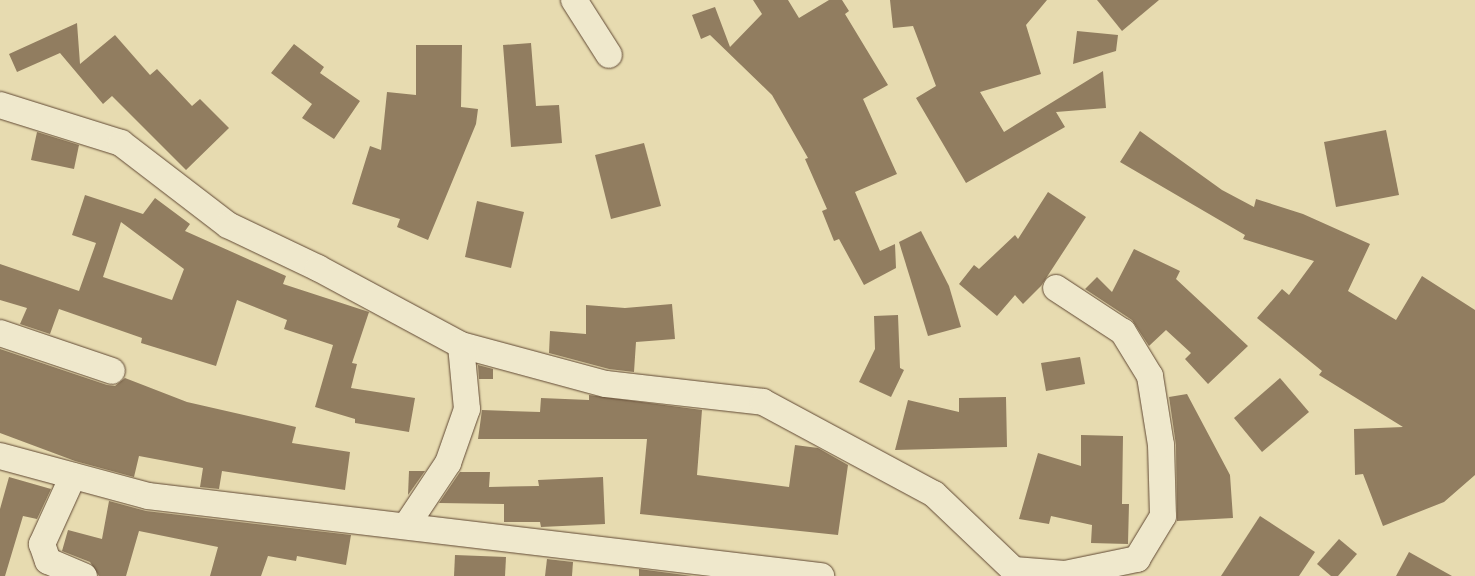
<!DOCTYPE html>
<style>
body{margin:0}
#map{position:relative;width:1475px;height:576px;overflow:hidden;background:#e7dbb0;font-family:"Libre Bodoni",serif}
div>[style]{position:absolute}
[style*='--x']{left:calc(var(--x)*1px);top:calc(var(--y)*1px);width:calc(var(--w)*1px);rotate:calc(var(--a)*1deg)}
.building>*{inset:0;background:#917d60}
.roads{filter:drop-shadow(0 0 1px #604833) drop-shadow(0 0 1px #604833)}
.minor>*{height:26px;margin:-13px;padding:0 13px;transform-origin:13px;border-radius:13px;background:#efe8cc}
span{translate:-50% -50%;white-space:nowrap;text-align:center;line-height:1.15;-webkit-text-stroke:4.5px #efe8cc;paint-order:stroke}
</style>
<div id="map">
<div class="building">
<i style="clip-path:polygon(753px 0,788px 0,799px 18px,829px 0,842px 0,849px 11px,845px 14px,888px 85px,863px 99px,897px 174px,855px 192px,880px 251px,895px 244px,896px 268px,864px 285px,839px 239px,834px 241px,822px 211px,827px 209px,805px 159px,808px 158px,772px 95px,710px 35px,701px 39px,692px 15px,715px 7px,730px 47px,762px 14px)"></i>
<i style="clip-path:polygon(890px 0,1047px 0,1026px 25px,1041px 74px,980px 92px,1004px 132px,1103px 71px,1106px 108px,1056px 112px,1065px 127px,966px 183px,916px 98px,936px 86px,913px 26px,893px 28px)"></i>
<i style="clip-path:polygon(1097px 0,1159px 0,1122px 31px)"></i>
<i style="clip-path:polygon(77px 23px,80px 64px,115px 35px,150px 75px,157px 69px,192px 106px,200px 99px,229px 128px,186px 170px,112px 96px,103px 104px,60px 53px,17px 72px,9px 54px)"></i>
<i style="clip-path:polygon(1077px 31px,1118px 35px,1116px 51px,1073px 64px)"></i>
<i style="clip-path:polygon(531px 43px,536px 106px,559px 105px,562px 143px,511px 147px,503px 45px)"></i>
<i style="clip-path:polygon(294px 44px,324px 67px,320px 73px,360px 101px,334px 139px,302px 118px,312px 104px,271px 73px)"></i>
<i style="clip-path:polygon(416px 45px,462px 45px,461px 107px,478px 109px,476px 124px,428px 240px,397px 227px,400px 219px,352px 204px,370px 146px,381px 150px,387px 92px,416px 95px)"></i>
<i style="clip-path:polygon(1386px 130px,1399px 195px,1336px 207px,1324px 142px)"></i>
<i style="clip-path:polygon(1140px 131px,1222px 190px,1254px 207px,1256px 199px,1303px 214px,1370px 244px,1348px 291px,1396px 320px,1422px 276px,1475px 310px,1475px 475px,1444px 502px,1383px 526px,1363px 474px,1355px 475px,1354px 429px,1403px 427px,1319px 375px,1322px 371px,1257px 318px,1282px 289px,1289px 295px,1314px 261px,1243px 239px,1245px 235px,1120px 162px)"></i>
<i style="clip-path:polygon(37px 132px,79px 145px,74px 169px,31px 160px)"></i>
<i style="clip-path:polygon(644px 143px,661px 206px,611px 219px,595px 155px)"></i>
<i style="clip-path:polygon(1048px 192px,1086px 217px,1041px 286px,1023px 304px,1015px 295px,997px 316px,959px 284px,974px 265px,979px 269px,1015px 235px,1018px 239px)"></i>
<i style="clip-path:polygon(evenodd,85px 195px,143px 214px,155px 198px,190px 224px,185px 231px,286px 276px,283px 284px,369px 312px,352px 363px,357px 364px,351px 388px,415px 398px,409px 432px,355px 423px,355px 419px,315px 407px,333px 345px,284px 329px,287px 320px,237px 300px,216px 366px,141px 343px,142px 338px,59px 309px,50px 334px,20px 324px,27px 308px,0 300px,0 264px,79px 291px,96px 243px,72px 235px,85px 195px,121px 222px,184px 269px,172px 300px,103px 277px,121px 222px)"></i>
<i style="clip-path:polygon(477px 201px,524px 212px,511px 268px,465px 257px)"></i>
<i style="clip-path:polygon(921px 231px,949px 286px,961px 327px,928px 336px,899px 242px)"></i>
<i style="clip-path:polygon(1134px 249px,1180px 271px,1176px 279px,1248px 346px,1208px 384px,1185px 359px,1191px 353px,1166px 330px,1149px 346px,1132px 320px,1085px 289px,1097px 277px,1112px 292px)"></i>
<i style="clip-path:polygon(672px 304px,675px 339px,636px 342px,634px 372px,609px 369px,549px 353px,550px 331px,586px 334px,586px 305px,625px 308px)"></i>
<i style="clip-path:polygon(898px 315px,900px 368px,904px 370px,891px 397px,859px 382px,875px 349px,874px 316px)"></i>
<i style="clip-path:polygon(0 349px,107px 385px,115px 386px,125px 378px,187px 402px,296px 427px,292px 443px,350px 452px,345px 490px,222px 471px,219px 489px,200px 487px,203px 468px,139px 456px,134px 477px,75px 461px,0 433px)"></i>
<i style="clip-path:polygon(1080px 357px,1085px 384px,1046px 391px,1041px 363px)"></i>
<i style="clip-path:polygon(478px 365px,493px 369px,493px 379px,479px 379px)"></i>
<i style="clip-path:polygon(1280px 378px,1309px 412px,1262px 452px,1234px 418px)"></i>
<i style="clip-path:polygon(1187px 394px,1230px 475px,1233px 518px,1177px 521px,1176px 445px,1169px 397px)"></i>
<i style="clip-path:polygon(589px 395px,702px 410px,697px 475px,789px 487px,795px 445px,818px 448px,848px 465px,838px 535px,640px 514px,647px 439px,478px 439px,482px 410px,540px 412px,541px 398px,589px 400px)"></i>
<i style="clip-path:polygon(1006px 397px,1007px 447px,895px 450px,908px 400px,959px 412px,959px 398px)"></i>
<i style="clip-path:polygon(1081px 435px,1123px 436px,1122px 504px,1129px 504px,1128px 544px,1091px 543px,1092px 525px,1051px 516px,1049px 524px,1019px 519px,1038px 453px,1081px 466px)"></i>
<i style="clip-path:polygon(409px 471px,425px 471px,408px 495px)"></i>
<i style="clip-path:polygon(460px 472px,490px 472px,489px 487px,539px 486px,538px 480px,603px 477px,605px 524px,541px 527px,540px 522px,504px 522px,504px 504px,439px 503px)"></i>
<i style="clip-path:polygon(9px 477px,51px 489px,37px 519px,23px 516px,5px 576px,0 576px,0 509px)"></i>
<i style="clip-path:polygon(109px 501px,146px 511px,351px 535px,346px 565px,297px 556px,296px 561px,268px 556px,261px 576px,210px 576px,218px 547px,139px 531px,126px 576px,99px 576px,90px 562px,62px 551px,68px 530px,102px 539px)"></i>
<i style="clip-path:polygon(1260px 516px,1315px 552px,1299px 576px,1221px 576px)"></i>
<i style="clip-path:polygon(1339px 539px,1357px 554px,1338px 576px,1331px 576px,1317px 564px)"></i>
<i style="clip-path:polygon(1409px 552px,1452px 576px,1396px 576px)"></i>
<i style="clip-path:polygon(455px 555px,506px 557px,505px 576px,454px 576px)"></i>
<i style="clip-path:polygon(547px 559px,573px 562px,572px 576px,545px 576px)"></i>
<i style="clip-path:polygon(639px 569px,692px 576px,639px 576px)"></i>
</div>
<div class="roads">
<div class="minor">
<i style="--x:574;--y:0;--w:65;--a:57.5"></i>
<i style="--x:0;--y:105;--w:127;--a:17.4"></i>
<i style="--x:121;--y:143;--w:135;--a:37.5"></i>
<i style="--x:228;--y:225;--w:100;--a:25.5"></i>
<i style="--x:318;--y:268;--w:162;--a:28.3"></i>
<i style="--x:461;--y:345;--w:150;--a:15.1"></i>
<i style="--x:606;--y:384;--w:158;--a:6.5"></i>
<i style="--x:763;--y:402;--w:194;--a:28.3"></i>
<i style="--x:934;--y:494;--w:119;--a:43.6"></i>
<i style="--x:0;--y:333;--w:118;--a:18.7"></i>
<i style="--x:0;--y:456;--w:153;--a:15.1"></i>
<i style="--x:148;--y:496;--w:678;--a:6.78"></i>
<i style="--x:73;--y:476;--w:75;--a:114.5"></i>
<i style="--x:42;--y:544;--w:18;--a:71"></i>
<i style="--x:48;--y:561;--w:39;--a:23"></i>
<i style="--x:406;--y:526;--w:76;--a:-56.3"></i>
<i style="--x:448;--y:463;--w:57;--a:-70.6"></i>
<i style="--x:467;--y:409;--w:64;--a:-95.4"></i>
<i style="--x:1014;--y:570;--w:51;--a:4.5"></i>
<i style="--x:1065;--y:574;--w:74;--a:-11.8"></i>
<i style="--x:1137;--y:559;--w:50;--a:-58.8"></i>
<i style="--x:1163;--y:516;--w:71;--a:-91.6"></i>
<i style="--x:1161;--y:445;--w:70;--a:-99.1"></i>
<i style="--x:1150;--y:376;--w:52;--a:-121.5"></i>
<i style="--x:1123;--y:332;--w:80;--a:-146.7"></i>
</div>
</div>
</div>
